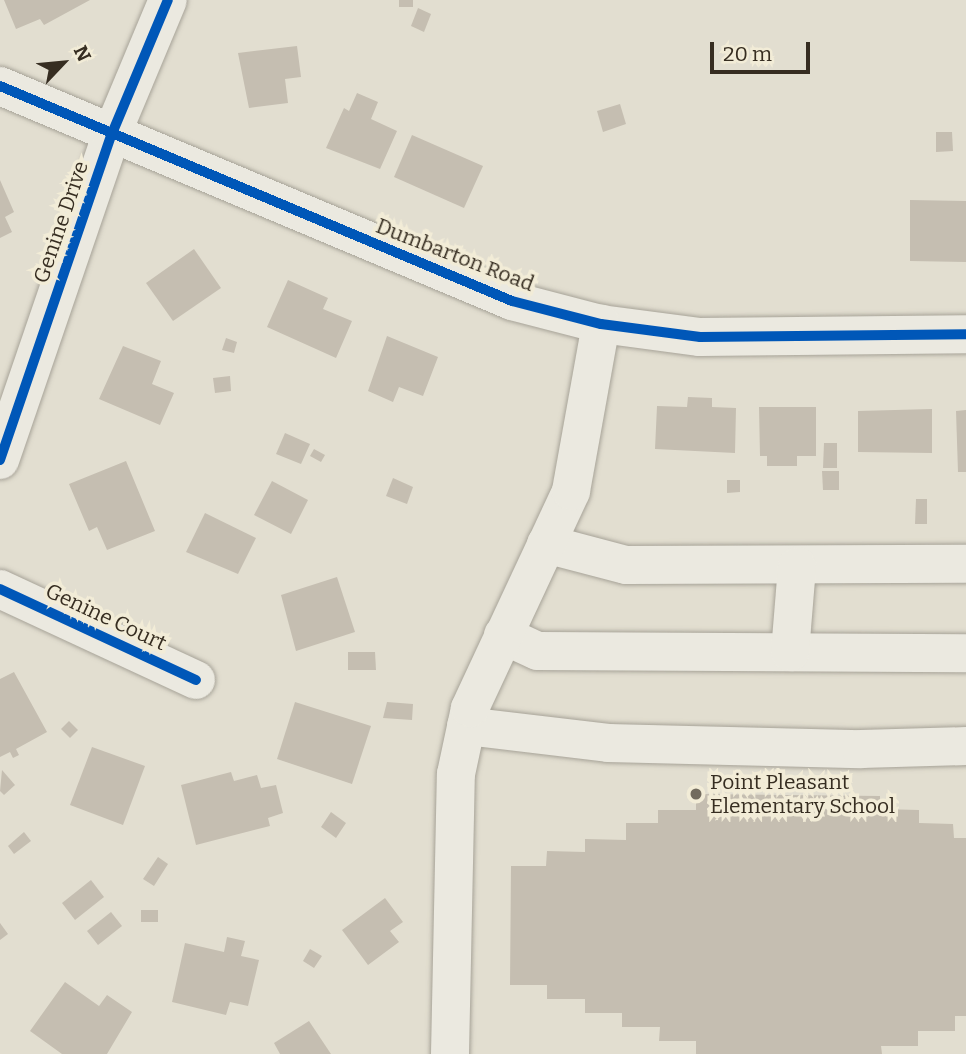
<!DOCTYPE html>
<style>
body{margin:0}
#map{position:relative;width:966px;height:1054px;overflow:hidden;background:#e2ded0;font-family:Bitter,serif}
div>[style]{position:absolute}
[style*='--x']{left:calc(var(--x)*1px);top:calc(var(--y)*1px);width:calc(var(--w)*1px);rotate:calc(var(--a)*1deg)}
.building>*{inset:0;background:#c5beb1}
.roads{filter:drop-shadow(0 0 2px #a7a398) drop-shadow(0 0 2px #a7a398)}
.minor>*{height:38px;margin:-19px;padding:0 19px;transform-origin:19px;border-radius:19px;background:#ebe9e0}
.cycleway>*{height:10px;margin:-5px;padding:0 5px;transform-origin:5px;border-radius:5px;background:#0057b8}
.dots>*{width:19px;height:19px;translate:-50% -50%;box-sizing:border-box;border:4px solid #f2ecd7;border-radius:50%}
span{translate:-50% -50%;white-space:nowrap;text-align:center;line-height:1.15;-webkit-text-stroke:7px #f2ecd7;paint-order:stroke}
.street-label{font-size:21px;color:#362d21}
.poi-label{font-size:21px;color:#362d21}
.left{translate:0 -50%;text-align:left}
.north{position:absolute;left:28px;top:28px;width:70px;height:70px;-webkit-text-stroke:5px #f2ecd7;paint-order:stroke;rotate:64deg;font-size:19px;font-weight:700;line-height:28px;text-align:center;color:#362d21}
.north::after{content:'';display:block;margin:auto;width:24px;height:32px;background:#362d21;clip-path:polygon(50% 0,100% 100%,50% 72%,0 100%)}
.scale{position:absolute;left:710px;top:42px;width:100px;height:32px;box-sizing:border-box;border:4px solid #362d21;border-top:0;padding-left:9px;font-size:21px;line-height:24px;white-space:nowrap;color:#362d21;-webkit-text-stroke:5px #f2ecd7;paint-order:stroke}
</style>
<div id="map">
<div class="building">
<i style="clip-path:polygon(4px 0,90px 0,44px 25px,40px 19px,16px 29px)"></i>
<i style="clip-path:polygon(399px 0,413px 0,413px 7px,399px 7px)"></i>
<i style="clip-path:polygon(418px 8px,431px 14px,424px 32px,411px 26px)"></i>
<i style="clip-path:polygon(297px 46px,301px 77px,285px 79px,288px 103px,249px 108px,238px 53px)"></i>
<i style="clip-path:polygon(357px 93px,378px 102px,371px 119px,397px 131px,380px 169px,326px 148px,344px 108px,349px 111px)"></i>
<i style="clip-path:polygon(620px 104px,626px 124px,603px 132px,597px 111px)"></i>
<i style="clip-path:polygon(936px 132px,952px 132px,953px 151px,936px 152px)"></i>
<i style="clip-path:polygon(412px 135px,483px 166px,464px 208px,394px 177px)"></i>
<i style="clip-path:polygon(0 180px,14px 212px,5px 217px,12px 232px,0 238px)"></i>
<i style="clip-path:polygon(910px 200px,966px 201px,966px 262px,910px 261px)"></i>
<i style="clip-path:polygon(194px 249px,221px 288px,173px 321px,146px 283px)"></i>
<i style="clip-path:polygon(288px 280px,328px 298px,323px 309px,352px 321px,336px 358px,267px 327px)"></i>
<i style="clip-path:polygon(387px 336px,438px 357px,423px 396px,399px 387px,393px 402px,368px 391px)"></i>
<i style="clip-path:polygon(226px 338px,237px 342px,234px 353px,222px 350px)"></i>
<i style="clip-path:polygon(123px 346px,161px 361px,152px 384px,174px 393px,160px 425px,99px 399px)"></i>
<i style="clip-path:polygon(230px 376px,231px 391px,215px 393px,213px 378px)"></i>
<i style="clip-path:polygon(688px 397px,712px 398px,712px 407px,736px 408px,735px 453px,655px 449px,657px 406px,687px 407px)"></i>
<i style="clip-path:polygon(759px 407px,816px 407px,816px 456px,797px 456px,797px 466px,767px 466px,767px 456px,760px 456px)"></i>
<i style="clip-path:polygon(932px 409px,932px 453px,858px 452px,858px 411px)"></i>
<i style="clip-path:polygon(966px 410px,966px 472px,958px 472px,956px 411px)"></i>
<i style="clip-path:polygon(285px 433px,310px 444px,301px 464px,276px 454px)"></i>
<i style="clip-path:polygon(824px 443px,837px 443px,837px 468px,823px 468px)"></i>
<i style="clip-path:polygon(314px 449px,325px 455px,321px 462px,310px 456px)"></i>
<i style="clip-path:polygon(126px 461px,155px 531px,107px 550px,97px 527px,89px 531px,69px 484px)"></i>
<i style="clip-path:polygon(822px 471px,839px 471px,839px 490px,823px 490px)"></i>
<i style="clip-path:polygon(393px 478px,413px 487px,407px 504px,386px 496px)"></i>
<i style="clip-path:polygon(727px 480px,740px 480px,740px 492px,727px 493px)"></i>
<i style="clip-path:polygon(272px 481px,308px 500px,291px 534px,254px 515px)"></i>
<i style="clip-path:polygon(916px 499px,927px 499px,927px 524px,915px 524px)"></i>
<i style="clip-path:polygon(205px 513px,256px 538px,238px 574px,186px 552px)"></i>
<i style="clip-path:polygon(337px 577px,355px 632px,296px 651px,281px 595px)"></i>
<i style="clip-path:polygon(348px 652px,375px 652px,376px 670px,348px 670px)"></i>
<i style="clip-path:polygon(14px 672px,47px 732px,16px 749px,19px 755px,13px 758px,10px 752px,0 757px,0 679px)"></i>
<i style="clip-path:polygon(295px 702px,371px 726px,352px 784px,277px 759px)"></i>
<i style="clip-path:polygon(387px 702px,413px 704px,412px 720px,383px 718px)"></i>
<i style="clip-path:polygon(69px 721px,78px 730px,70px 738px,61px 729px)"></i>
<i style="clip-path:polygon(92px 747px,145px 766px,123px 825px,70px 805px)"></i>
<i style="clip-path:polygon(2px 770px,15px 785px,4px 795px,0 791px)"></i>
<i style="clip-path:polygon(231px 772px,234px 781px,257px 775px,261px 788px,276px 785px,283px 813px,268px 818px,270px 826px,196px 845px,181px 785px)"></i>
<i style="clip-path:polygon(696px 794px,880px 796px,880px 809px,919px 810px,919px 823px,953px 824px,954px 838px,966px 838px,966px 1016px,955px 1016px,955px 1031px,918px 1031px,918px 1046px,881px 1046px,882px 1054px,696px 1054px,696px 1041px,659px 1041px,660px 1027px,622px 1027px,622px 1013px,585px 1013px,585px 999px,547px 999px,547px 985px,510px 985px,511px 866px,546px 866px,547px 851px,585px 852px,585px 839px,626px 840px,626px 823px,658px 823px,658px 810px,696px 810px)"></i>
<i style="clip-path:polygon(331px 812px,346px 823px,336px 838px,321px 827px)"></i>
<i style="clip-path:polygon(24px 832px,31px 841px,14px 854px,8px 846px)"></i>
<i style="clip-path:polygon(158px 857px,168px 864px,154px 886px,143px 879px)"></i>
<i style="clip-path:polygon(91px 880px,104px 897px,75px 920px,62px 903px)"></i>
<i style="clip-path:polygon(385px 898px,403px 922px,390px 931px,399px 942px,368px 965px,342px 930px)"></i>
<i style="clip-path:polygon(141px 910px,158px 910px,158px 922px,141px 922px)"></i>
<i style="clip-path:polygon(111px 912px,122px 926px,98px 945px,87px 931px)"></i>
<i style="clip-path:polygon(0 923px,8px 934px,0 940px)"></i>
<i style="clip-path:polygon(227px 937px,245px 941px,241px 956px,259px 960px,248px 1006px,230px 1002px,226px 1015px,172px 1002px,185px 943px,224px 952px)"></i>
<i style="clip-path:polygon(310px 949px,322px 956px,314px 968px,303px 961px)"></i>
<i style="clip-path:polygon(65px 982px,99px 1006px,107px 995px,132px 1012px,107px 1054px,62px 1054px,30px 1031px)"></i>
<i style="clip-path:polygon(309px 1021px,331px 1054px,280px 1054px,274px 1043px)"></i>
</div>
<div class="roads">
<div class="minor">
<i style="--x:0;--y:86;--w:555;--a:22.78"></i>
<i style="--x:512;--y:301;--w:92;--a:14.5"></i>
<i style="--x:601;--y:324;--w:100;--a:7.5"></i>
<i style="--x:700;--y:337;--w:266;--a:-0.6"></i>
<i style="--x:0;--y:460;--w:342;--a:-71.1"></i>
<i style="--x:111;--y:136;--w:147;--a:-67.3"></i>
<i style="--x:546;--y:544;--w:83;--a:14.7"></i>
<i style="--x:626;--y:565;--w:340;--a:-0.2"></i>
<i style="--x:0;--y:589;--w:216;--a:24.9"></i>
<i style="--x:503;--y:635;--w:38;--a:25"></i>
<i style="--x:538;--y:651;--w:428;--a:0.3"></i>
<i style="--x:790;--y:652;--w:86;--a:-85.3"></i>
<i style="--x:466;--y:726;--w:143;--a:6.8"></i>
<i style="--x:608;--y:743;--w:253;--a:1.4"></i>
<i style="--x:861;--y:749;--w:105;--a:-1.6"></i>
<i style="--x:450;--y:1054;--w:280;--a:-88.8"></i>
<i style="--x:456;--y:774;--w:67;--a:-78"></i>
<i style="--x:470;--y:708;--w:239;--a:-65"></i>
<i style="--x:571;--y:491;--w:170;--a:-79.8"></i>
</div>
</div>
<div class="cycleway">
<i style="--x:0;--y:86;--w:555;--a:22.78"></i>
<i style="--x:512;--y:301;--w:92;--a:14.5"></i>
<i style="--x:601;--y:324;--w:100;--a:7.5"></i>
<i style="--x:700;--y:337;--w:266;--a:-0.6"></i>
<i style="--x:0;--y:460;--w:342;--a:-71.1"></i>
<i style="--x:111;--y:136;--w:147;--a:-67.3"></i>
<i style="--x:0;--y:589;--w:216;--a:24.9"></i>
</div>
<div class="dots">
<i style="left:696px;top:794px;background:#726b5e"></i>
</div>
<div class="street-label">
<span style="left:61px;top:222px;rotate:-71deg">Genine Drive</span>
<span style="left:455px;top:255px;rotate:21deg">Dumbarton Road</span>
<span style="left:106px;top:617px;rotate:25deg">Genine Court</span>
</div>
<div class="poi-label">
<span class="left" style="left:710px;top:794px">Point Pleasant<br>Elementary School</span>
</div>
<div class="north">N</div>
<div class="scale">20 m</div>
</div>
